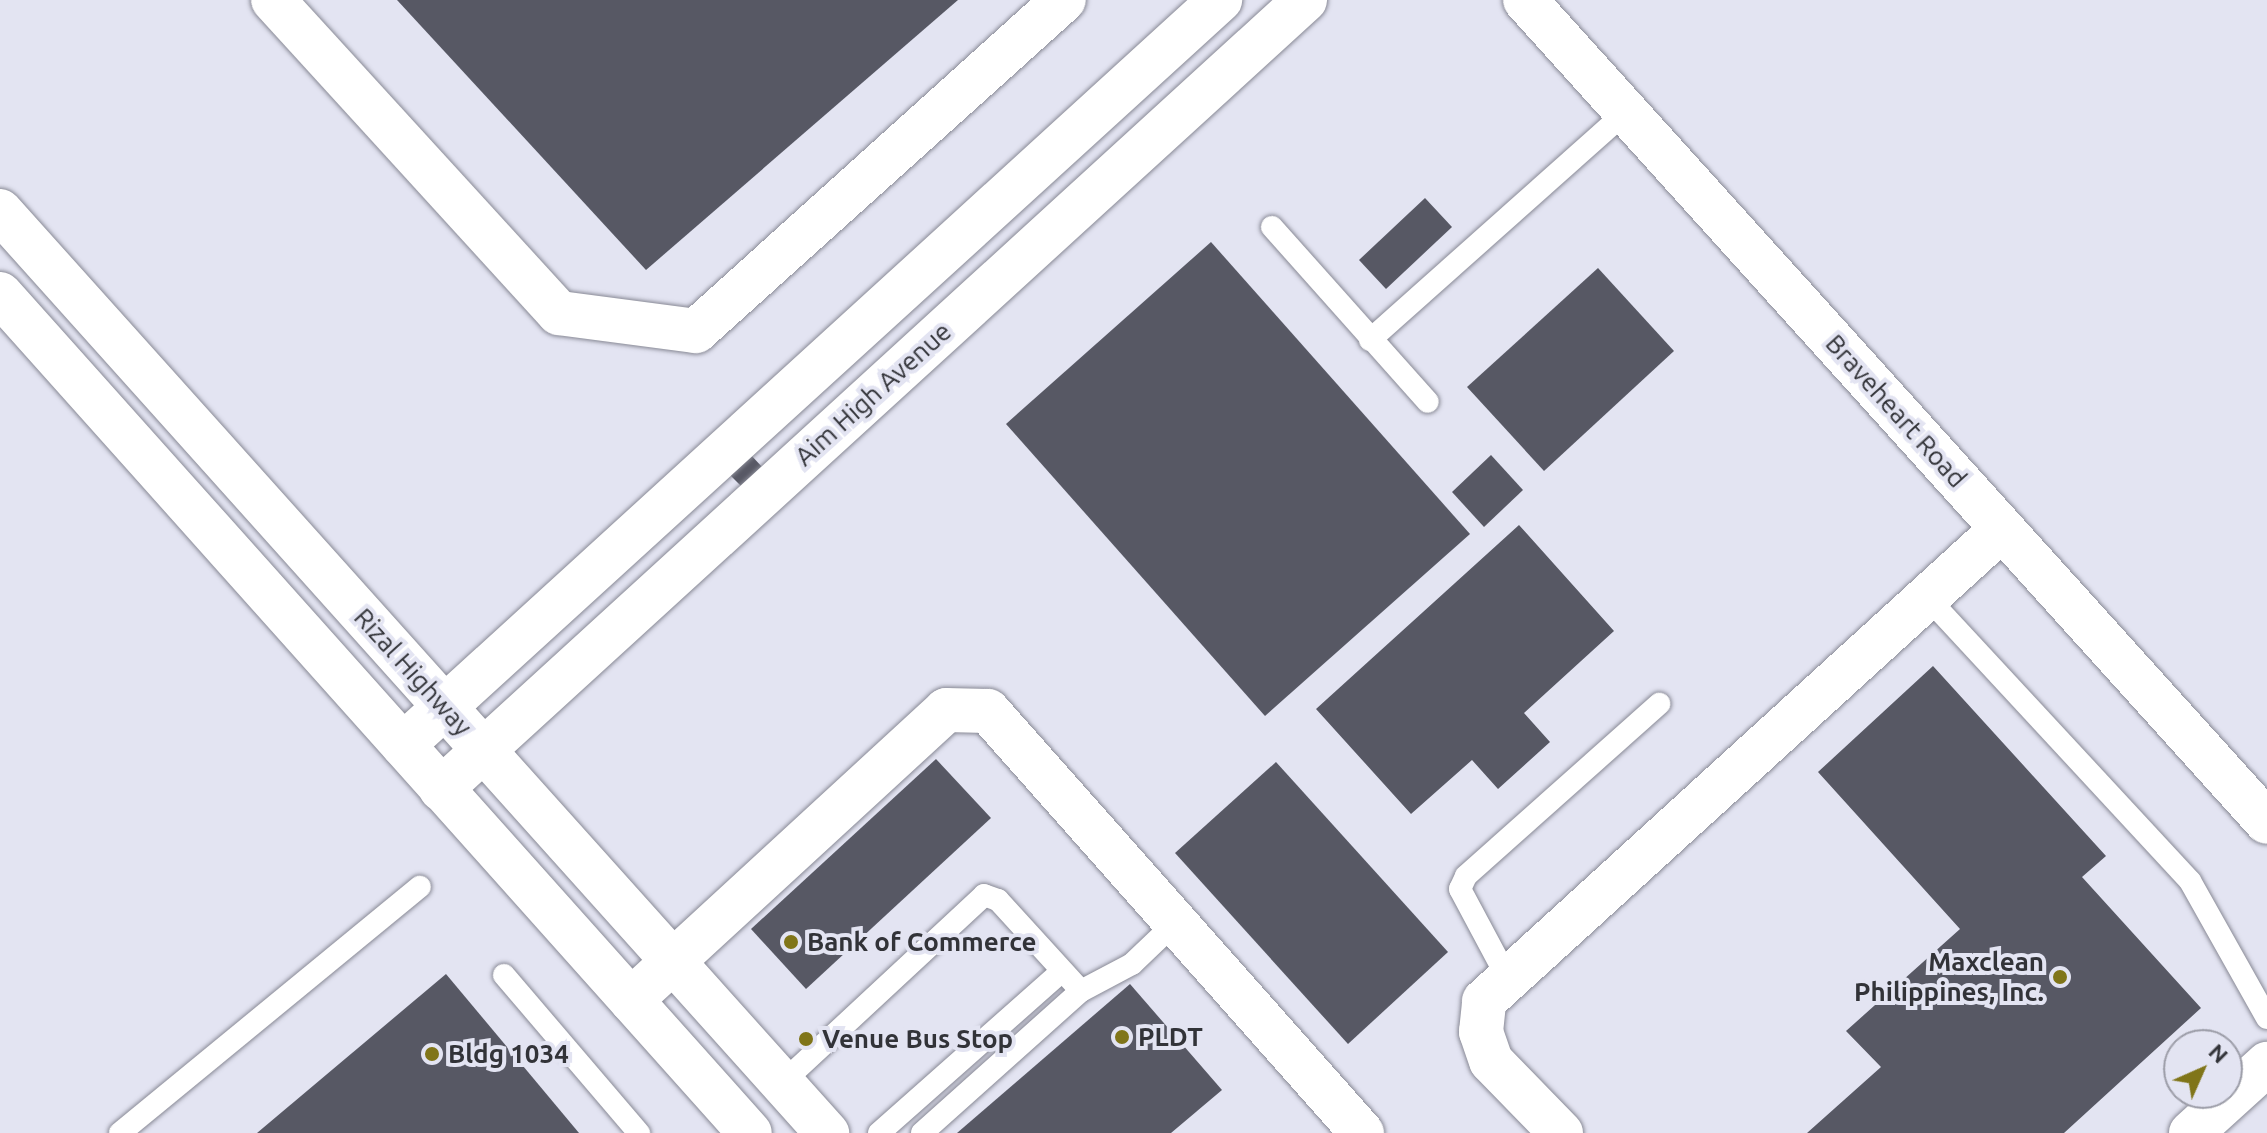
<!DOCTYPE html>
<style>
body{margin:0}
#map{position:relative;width:2267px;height:1133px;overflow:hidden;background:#e3e4f2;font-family:Ubuntu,sans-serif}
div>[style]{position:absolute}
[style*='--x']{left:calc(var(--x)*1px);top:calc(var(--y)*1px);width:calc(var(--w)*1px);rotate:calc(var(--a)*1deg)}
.building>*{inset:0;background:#575864}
.roads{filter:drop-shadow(0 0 2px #888995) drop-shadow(0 0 2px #888995)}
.lane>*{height:22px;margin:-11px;padding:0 11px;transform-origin:11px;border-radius:11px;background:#fff}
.street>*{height:44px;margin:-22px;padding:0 22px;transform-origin:22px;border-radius:22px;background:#fff}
.secondary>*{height:44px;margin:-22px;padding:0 22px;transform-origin:22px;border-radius:22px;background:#fff}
.primary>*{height:44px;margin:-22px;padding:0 22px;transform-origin:22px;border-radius:22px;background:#fff}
.dots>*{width:22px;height:22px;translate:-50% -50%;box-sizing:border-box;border:4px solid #e3e4f2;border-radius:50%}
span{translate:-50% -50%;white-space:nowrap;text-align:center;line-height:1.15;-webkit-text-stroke:8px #e3e4f2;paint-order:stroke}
.street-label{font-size:26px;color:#323338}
.poi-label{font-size:26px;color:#323338;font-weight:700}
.left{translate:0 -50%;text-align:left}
.right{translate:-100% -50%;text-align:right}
.north{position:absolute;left:2163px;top:1029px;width:80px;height:80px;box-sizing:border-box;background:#e3e4f2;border:2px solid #9c9da8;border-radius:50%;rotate:45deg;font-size:22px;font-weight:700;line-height:32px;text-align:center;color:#323338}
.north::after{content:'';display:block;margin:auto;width:28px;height:36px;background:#807519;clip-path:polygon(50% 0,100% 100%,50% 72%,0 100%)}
</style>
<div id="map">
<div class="building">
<i style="clip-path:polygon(397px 0,958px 0,646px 270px)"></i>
<i style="clip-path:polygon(1425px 198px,1452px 227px,1386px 289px,1359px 260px)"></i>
<i style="clip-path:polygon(1211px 242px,1470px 534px,1265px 716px,1006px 424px)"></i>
<i style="clip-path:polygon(1598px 268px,1674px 351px,1544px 471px,1467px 387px)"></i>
<i style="clip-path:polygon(749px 453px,764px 469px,743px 488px,728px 473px)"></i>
<i style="clip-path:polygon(1491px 455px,1523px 490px,1484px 527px,1452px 492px)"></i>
<i style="clip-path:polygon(1519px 525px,1614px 631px,1524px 713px,1550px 742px,1498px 789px,1472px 760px,1411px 814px,1316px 709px)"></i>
<i style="clip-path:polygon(1933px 666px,2106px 856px,2082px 877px,2201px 1008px,2064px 1133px,1807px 1133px,1881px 1067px,1846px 1031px,1960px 929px,1818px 772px)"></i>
<i style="clip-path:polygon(936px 759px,991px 818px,806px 989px,751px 929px)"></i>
<i style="clip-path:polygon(1276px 762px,1448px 952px,1348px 1044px,1175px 853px)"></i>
<i style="clip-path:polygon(446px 974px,579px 1133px,257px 1133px)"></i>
<i style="clip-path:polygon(1130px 984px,1222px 1090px,1171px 1133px,957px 1133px)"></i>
</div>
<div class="roads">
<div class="lane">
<i style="--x:1272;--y:227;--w:234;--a:48.3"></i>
<i style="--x:1370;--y:340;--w:343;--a:-41.7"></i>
<i style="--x:1927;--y:597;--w:387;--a:47.2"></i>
<i style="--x:2190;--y:881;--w:157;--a:60.7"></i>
<i style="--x:504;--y:975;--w:208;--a:49.5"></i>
<i style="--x:1508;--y:979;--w:102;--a:-118.1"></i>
<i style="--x:1460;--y:889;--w:14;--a:-65"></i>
<i style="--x:1466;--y:876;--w:259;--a:-41.7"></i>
<i style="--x:782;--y:1083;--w:276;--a:-42.9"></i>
<i style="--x:984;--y:895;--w:15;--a:20"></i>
<i style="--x:998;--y:900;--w:123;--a:47.6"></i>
<i style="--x:120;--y:1133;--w:388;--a:-39.4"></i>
<i style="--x:879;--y:1133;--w:244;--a:-41.5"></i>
<i style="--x:922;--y:1133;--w:213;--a:-41.8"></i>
<i style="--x:1081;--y:991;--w:58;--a:-27.9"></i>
<i style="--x:1132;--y:964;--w:61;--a:-43.7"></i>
</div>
<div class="street">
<i style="--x:273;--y:0;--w:424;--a:47.6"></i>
<i style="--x:559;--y:313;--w:138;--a:7.5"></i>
<i style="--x:696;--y:331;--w:495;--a:-42"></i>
<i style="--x:1525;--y:0;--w:1107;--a:47.93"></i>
<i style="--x:631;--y:1000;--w:428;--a:-42.6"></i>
<i style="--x:946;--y:710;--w:42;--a:1.4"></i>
<i style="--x:988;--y:711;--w:564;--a:48.45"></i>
<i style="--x:1561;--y:1133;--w:100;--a:-134.2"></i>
<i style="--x:1491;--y:1061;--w:31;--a:-109"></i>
<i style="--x:1481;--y:1032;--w:31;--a:-84"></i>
<i style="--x:1484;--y:1001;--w:701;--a:-42.34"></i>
<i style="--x:2191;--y:1133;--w:103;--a:-42.2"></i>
</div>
<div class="secondary">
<i style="--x:403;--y:745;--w:1106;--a:-42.36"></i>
<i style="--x:441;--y:789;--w:1170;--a:-42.4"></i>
</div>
<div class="primary">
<i style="--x:0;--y:211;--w:1239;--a:48.11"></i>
<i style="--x:0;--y:294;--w:1125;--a:48.21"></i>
</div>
</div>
<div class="dots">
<i style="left:791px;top:942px;background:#807519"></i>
<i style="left:2060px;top:977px;background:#807519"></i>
<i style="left:1122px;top:1037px;background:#807519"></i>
<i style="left:806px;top:1039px;background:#807519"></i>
<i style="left:432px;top:1054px;background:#807519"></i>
</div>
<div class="street-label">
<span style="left:873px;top:394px;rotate:-42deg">Aim High Avenue</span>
<span style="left:1896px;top:411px;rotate:48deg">Braveheart Road</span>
<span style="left:413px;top:672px;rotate:48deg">Rizal Highway</span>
</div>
<div class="poi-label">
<span class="left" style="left:807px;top:942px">Bank of Commerce</span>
<span class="right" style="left:2044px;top:977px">Maxclean<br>Philippines, Inc.</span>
<span class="left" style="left:1138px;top:1037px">PLDT</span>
<span class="left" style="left:822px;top:1039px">Venue Bus Stop</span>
<span class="left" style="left:448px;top:1054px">Bldg 1034</span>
</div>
<div class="north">N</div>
</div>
